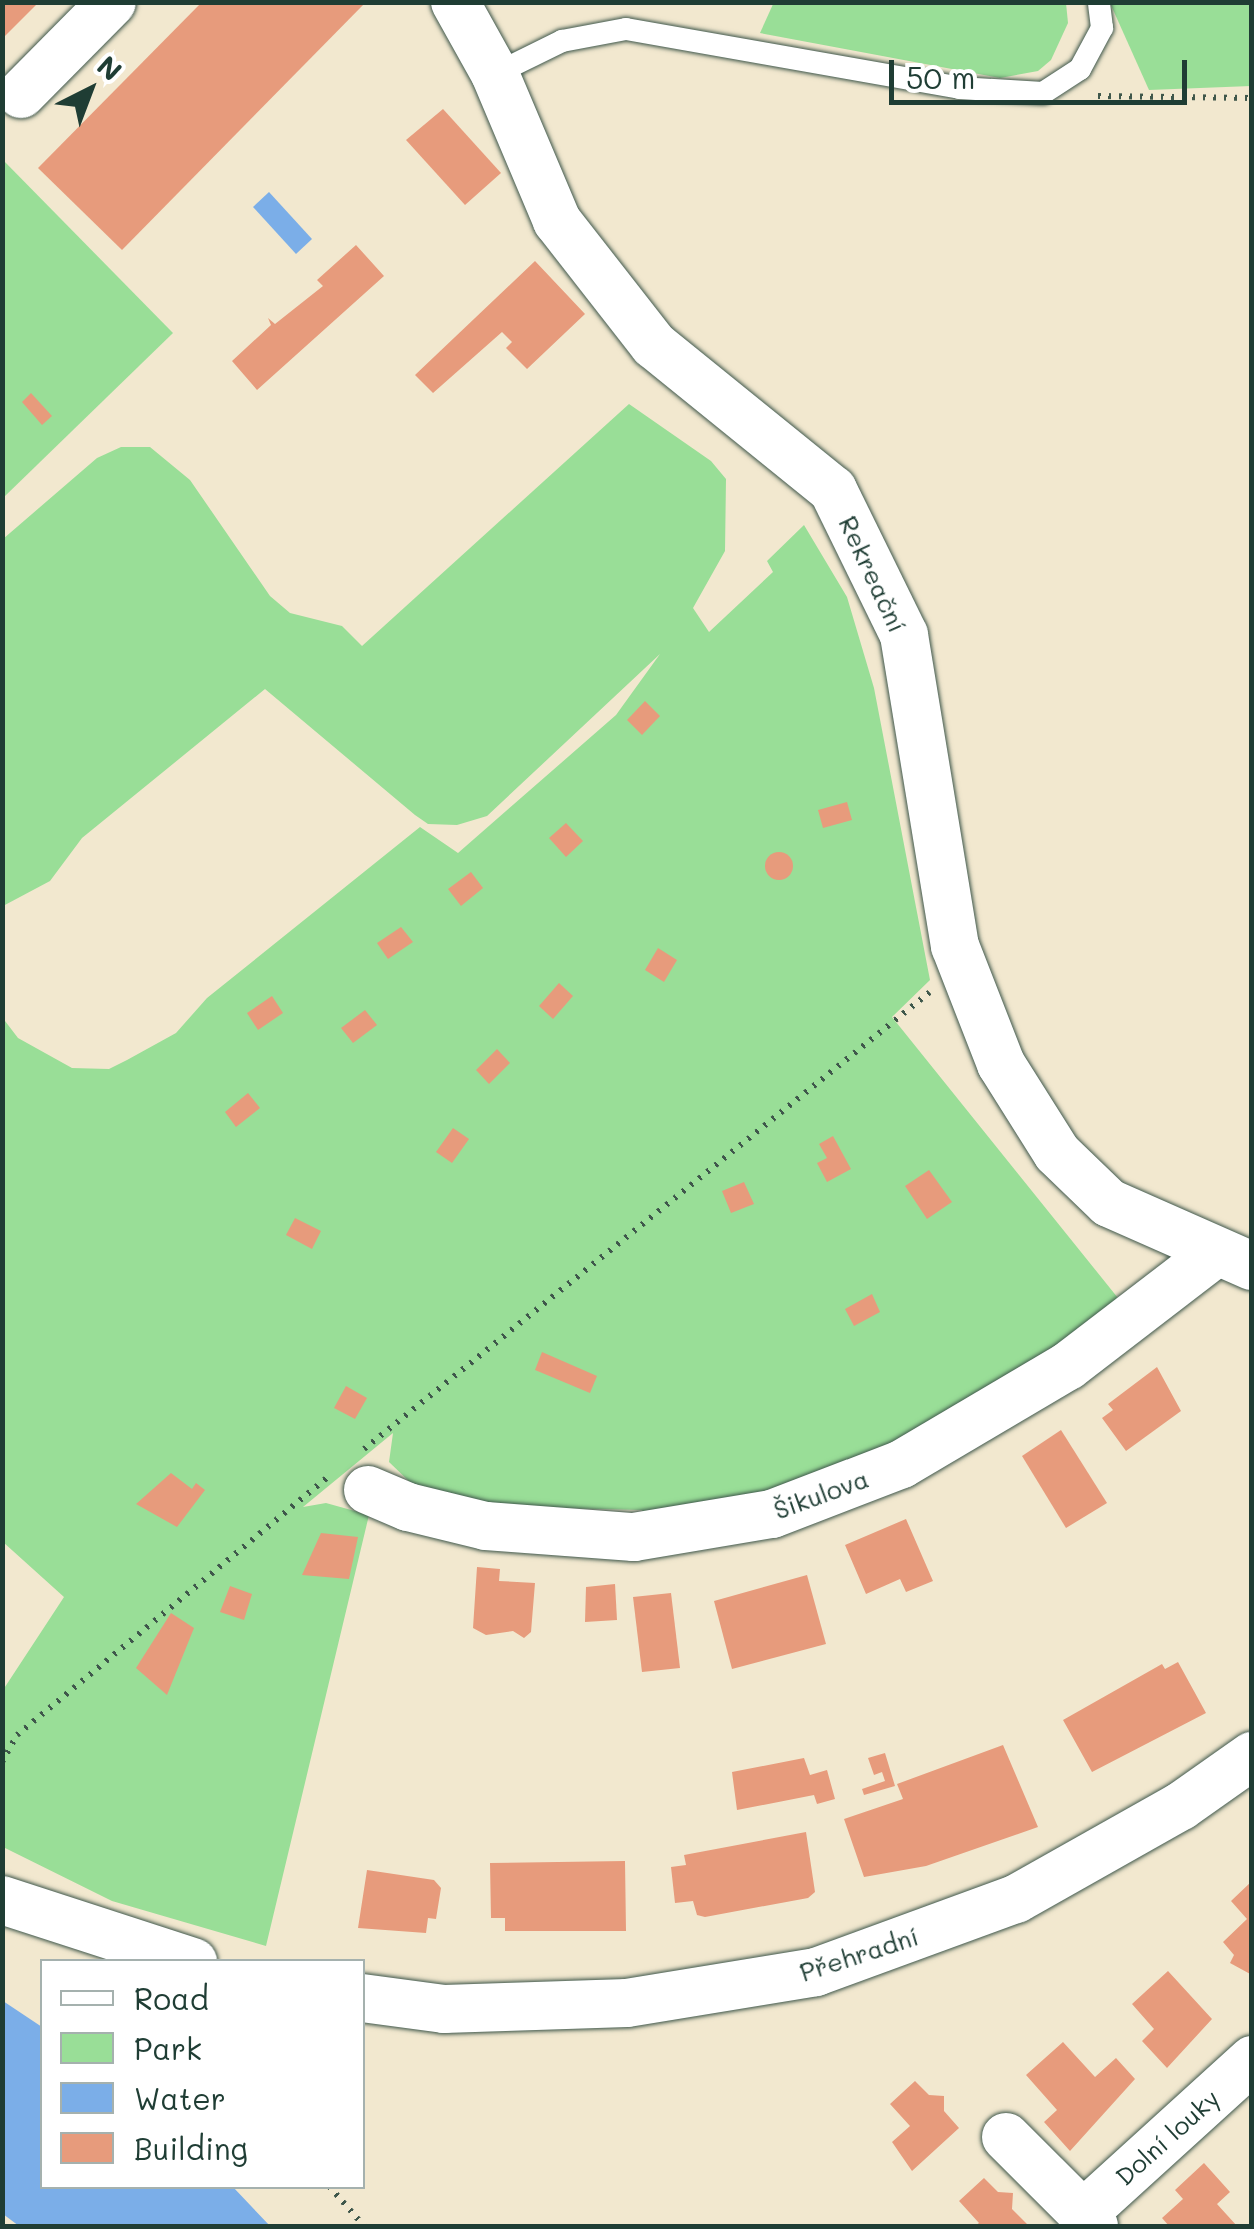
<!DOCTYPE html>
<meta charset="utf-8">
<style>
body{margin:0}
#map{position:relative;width:1254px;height:2229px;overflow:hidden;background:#f2e8cf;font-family:Mali,sans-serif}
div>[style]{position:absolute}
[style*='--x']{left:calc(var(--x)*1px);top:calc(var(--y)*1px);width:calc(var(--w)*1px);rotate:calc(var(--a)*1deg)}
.green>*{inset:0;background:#99de97}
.water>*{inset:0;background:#7baee8}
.building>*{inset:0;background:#e79b7c}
.round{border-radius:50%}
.path>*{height:6px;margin-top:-3px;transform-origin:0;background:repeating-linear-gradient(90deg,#3f574b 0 2.5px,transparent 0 10.5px)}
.roads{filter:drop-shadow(0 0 2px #3f574b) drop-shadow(0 0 2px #3f574b)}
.lane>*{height:22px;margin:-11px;padding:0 11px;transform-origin:11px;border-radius:11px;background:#fff}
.street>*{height:48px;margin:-24px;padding:0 24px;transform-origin:24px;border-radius:24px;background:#fff}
span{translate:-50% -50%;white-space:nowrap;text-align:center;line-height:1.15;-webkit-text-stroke:8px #fff;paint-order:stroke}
.street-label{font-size:25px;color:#1f3d34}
.frame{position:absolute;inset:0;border:5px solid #1f3d34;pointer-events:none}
.legend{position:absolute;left:40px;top:1959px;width:325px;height:230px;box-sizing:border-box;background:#fff;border:2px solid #a5b1ae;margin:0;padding:12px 18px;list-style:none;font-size:30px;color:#1f3d34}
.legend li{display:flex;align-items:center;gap:20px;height:50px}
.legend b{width:50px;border:2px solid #a5b1ae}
.north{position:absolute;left:40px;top:40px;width:100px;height:100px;-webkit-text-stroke:8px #fff;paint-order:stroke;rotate:42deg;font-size:28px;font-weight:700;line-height:40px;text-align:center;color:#1f3d34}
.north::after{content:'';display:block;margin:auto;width:35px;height:45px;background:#1f3d34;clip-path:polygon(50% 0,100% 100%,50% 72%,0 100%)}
.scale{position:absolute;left:889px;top:60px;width:298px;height:45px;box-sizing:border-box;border:5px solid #1f3d34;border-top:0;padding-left:12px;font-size:30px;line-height:35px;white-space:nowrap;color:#1f3d34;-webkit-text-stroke:8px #fff;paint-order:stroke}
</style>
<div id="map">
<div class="green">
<i style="clip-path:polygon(774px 2px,1066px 3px,1068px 23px,1051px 60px,1038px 71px,1000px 78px,760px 33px)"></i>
<i style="clip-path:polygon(1110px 3px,1251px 3px,1251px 86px,1149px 90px)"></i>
<i style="clip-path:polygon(3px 160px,173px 333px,3px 498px)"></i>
<i style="clip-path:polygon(629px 404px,711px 461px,726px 479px,725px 551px,693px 608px,709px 632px,773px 572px,767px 561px,804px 525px,847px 597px,874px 688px,930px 980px,892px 1017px,1122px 1303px,1000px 1389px,820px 1480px,647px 1520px,642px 1510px,504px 1507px,414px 1486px,389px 1462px,393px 1433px,303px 1507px,326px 1503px,369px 1515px,266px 1946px,112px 1901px,3px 1847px,3px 1690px,64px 1597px,3px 1542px,2px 1017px,18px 1038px,72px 1068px,109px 1069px,127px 1060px,176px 1033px,207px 998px,420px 827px,458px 853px,616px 715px,660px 654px,487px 816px,457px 825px,428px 824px,415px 815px,265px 689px,82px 838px,50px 881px,3px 906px,3px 539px,97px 458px,121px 447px,150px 447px,190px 480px,270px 596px,290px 613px,342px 626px,362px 646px)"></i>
</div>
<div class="water">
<i style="clip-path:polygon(269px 192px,312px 239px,296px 254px,253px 207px)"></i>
<i style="clip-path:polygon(3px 2001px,42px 2027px,42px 2186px,233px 2187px,270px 2226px,19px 2226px,3px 2214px)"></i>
</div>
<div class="building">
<i style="clip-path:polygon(2px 2px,39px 2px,2px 39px)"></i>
<i style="clip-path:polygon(202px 2px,366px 2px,122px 250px,38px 168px)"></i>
<i style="clip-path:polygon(443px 109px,501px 173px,465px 205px,406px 140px)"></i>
<i style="clip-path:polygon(356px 245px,384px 276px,257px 390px,232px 361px,271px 325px,268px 318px,275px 324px,323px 286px,317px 280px)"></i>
<i style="clip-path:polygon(535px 261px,585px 314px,527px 369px,506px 348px,512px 342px,502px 332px,433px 393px,415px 375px)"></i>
<i style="clip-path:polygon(31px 393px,52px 416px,42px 425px,22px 402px)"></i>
<i style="clip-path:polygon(645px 701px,660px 716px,642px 735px,627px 720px)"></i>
<i style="clip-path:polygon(847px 802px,852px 820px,823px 828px,818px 810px)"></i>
<i style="clip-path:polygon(566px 823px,583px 841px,566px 857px,549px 838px)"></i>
<i class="round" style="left:765px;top:852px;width:28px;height:28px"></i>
<i style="clip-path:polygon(471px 872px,483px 888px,461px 906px,448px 889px)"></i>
<i style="clip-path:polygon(401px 927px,413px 942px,388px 959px,377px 943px)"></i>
<i style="clip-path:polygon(658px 948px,677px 960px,664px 982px,645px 970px)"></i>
<i style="clip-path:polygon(559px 983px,573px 996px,553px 1019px,539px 1006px)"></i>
<i style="clip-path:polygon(272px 996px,283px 1013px,258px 1030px,247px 1013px)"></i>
<i style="clip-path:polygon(365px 1010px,377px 1025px,353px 1043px,341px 1028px)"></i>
<i style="clip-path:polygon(497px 1049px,510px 1063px,489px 1084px,476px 1070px)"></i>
<i style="clip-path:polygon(248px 1093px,260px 1108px,236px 1127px,225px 1112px)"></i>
<i style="clip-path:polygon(453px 1128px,469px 1139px,452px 1163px,436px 1152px)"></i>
<i style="clip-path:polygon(833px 1136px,851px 1169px,827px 1182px,817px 1163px,827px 1158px,819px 1144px)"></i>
<i style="clip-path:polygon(929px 1170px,952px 1202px,927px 1219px,905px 1186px)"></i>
<i style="clip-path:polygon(744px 1182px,754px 1204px,731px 1213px,722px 1191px)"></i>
<i style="clip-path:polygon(295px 1218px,321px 1231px,312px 1249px,286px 1235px)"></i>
<i style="clip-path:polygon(872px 1294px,880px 1312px,854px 1326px,845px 1309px)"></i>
<i style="clip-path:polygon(542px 1352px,597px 1376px,590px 1393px,535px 1370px)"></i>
<i style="clip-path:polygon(1157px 1367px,1181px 1411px,1126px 1451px,1102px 1418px,1113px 1410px,1108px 1404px)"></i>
<i style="clip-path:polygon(346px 1386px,367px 1398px,355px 1419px,334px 1408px)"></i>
<i style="clip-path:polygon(1061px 1430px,1107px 1503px,1066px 1528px,1022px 1456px)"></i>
<i style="clip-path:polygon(171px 1473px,192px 1489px,196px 1483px,205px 1490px,177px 1527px,136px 1504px)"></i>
<i style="clip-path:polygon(906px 1519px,933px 1581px,906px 1592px,900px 1579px,866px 1594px,845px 1545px)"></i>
<i style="clip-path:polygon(321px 1533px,358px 1537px,349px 1579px,302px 1575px)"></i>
<i style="clip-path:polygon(477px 1567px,500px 1569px,499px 1581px,535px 1583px,531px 1632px,524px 1638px,513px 1631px,486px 1635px,473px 1628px)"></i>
<i style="clip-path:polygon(807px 1575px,826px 1644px,732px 1669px,714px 1601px)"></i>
<i style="clip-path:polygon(615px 1584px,617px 1620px,585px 1622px,586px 1587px)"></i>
<i style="clip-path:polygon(230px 1586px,252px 1594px,244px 1620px,220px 1612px)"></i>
<i style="clip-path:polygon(671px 1593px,680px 1668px,642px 1672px,633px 1597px)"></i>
<i style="clip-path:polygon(171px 1613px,194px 1628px,167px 1695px,136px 1668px)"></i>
<i style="clip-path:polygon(1178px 1662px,1206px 1713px,1092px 1772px,1063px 1720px,1162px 1664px,1165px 1669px)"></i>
<i style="clip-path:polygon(1003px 1745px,1038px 1827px,926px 1866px,864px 1877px,844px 1819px,903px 1799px,897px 1784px)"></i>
<i style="clip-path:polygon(885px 1753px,895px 1786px,864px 1795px,862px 1789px,885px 1781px,882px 1772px,874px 1775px,868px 1758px)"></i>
<i style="clip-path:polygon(804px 1758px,810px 1775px,827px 1770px,835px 1799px,817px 1804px,814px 1795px,737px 1810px,732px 1772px)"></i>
<i style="clip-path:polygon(806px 1832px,815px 1892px,808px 1898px,705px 1917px,697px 1915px,693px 1901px,675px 1903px,671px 1867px,686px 1865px,684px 1855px)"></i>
<i style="clip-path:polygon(625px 1861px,626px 1931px,505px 1931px,505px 1918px,491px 1918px,490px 1863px)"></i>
<i style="clip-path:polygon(367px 1870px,434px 1880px,441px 1888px,436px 1919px,428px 1918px,426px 1933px,358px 1928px)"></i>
<i style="clip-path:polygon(1252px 1881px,1252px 1975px,1230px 1963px,1234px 1955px,1223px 1942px,1247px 1919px,1231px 1901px)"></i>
<i style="clip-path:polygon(1168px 1971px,1212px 2019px,1167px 2068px,1142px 2041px,1154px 2029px,1132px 2004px)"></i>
<i style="clip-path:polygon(1063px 2042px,1095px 2077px,1116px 2058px,1135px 2079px,1070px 2151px,1044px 2122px,1057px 2110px,1026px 2075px)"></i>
<i style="clip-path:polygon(915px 2081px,929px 2095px,944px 2096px,944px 2111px,959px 2128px,912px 2171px,892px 2142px,910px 2126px,890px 2104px)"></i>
<i style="clip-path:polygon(1204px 2163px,1230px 2192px,1217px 2204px,1237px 2226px,1169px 2226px,1162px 2218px,1183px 2199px,1175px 2190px)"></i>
<i style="clip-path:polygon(984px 2178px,998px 2192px,1013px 2193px,1012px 2209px,1029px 2226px,975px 2226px,979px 2223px,959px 2201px)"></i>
</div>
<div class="path">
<i style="--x:1098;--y:96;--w:154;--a:0.7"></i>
<i style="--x:364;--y:1449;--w:727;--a:-38.92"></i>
<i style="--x:2;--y:1762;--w:31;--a:-61"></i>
<i style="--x:17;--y:1735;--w:403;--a:-39.7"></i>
<i style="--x:329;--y:2186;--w:53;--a:48.8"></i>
</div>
<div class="roads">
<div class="lane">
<i style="--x:495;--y:74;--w:75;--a:-26.2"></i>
<i style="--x:562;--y:41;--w:65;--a:-10.6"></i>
<i style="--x:626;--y:29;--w:338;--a:10"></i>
<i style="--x:959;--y:88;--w:84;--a:3.4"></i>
<i style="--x:1043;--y:93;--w:44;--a:-33"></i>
<i style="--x:1080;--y:69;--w:47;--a:-61.8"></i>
<i style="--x:1102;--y:28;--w:26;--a:-97"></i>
</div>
<div class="street">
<i style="--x:455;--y:2;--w:82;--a:60.9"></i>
<i style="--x:495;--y:74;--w:160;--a:67.1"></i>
<i style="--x:557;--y:221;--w:157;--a:52"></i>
<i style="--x:654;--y:345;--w:230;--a:39"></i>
<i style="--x:833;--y:490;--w:161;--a:63.9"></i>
<i style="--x:904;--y:635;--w:315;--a:80.7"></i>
<i style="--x:955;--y:946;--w:127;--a:68.7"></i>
<i style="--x:1001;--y:1064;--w:105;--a:57.8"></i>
<i style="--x:1057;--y:1153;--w:72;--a:43.9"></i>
<i style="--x:1109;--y:1203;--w:156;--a:23.8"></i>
<i style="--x:21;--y:94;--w:129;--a:-45.3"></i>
<i style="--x:368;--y:1490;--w:43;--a:23"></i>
<i style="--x:408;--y:1507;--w:80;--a:13.7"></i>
<i style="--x:486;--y:1526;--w:148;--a:4.3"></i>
<i style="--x:634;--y:1537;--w:140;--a:-9.5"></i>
<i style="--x:772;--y:1514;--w:139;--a:-21"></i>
<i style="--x:902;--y:1464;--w:193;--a:-30.6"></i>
<i style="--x:1068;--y:1366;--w:185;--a:-37.5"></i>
<i style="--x:2;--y:1900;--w:201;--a:18"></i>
<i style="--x:362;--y:1998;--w:83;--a:7.6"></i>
<i style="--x:444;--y:2009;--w:183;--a:-1.9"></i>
<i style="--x:627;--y:2003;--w:192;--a:-9.3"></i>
<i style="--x:816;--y:1972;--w:213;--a:-20.1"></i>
<i style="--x:1016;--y:1899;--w:189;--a:-29.4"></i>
<i style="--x:1181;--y:1806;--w:87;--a:-35.2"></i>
<i style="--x:1006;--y:2137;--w:109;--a:45"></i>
<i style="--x:1094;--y:2226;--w:16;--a:-133"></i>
<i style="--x:1083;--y:2214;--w:229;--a:-42.3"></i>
</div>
</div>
<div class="street-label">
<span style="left:873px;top:574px;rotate:65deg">Rekreační</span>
<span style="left:821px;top:1494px;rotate:-20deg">Šikulova</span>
<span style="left:859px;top:1954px;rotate:-18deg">Přehradní</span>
<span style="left:1167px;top:2137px;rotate:-42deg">Dolní louky</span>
</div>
<div class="frame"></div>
<ul class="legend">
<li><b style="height:12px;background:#fff"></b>Road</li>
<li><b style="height:28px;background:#99de97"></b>Park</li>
<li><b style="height:28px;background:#7baee8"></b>Water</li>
<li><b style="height:28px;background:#e79b7c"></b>Building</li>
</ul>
<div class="north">N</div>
<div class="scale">50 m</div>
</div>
